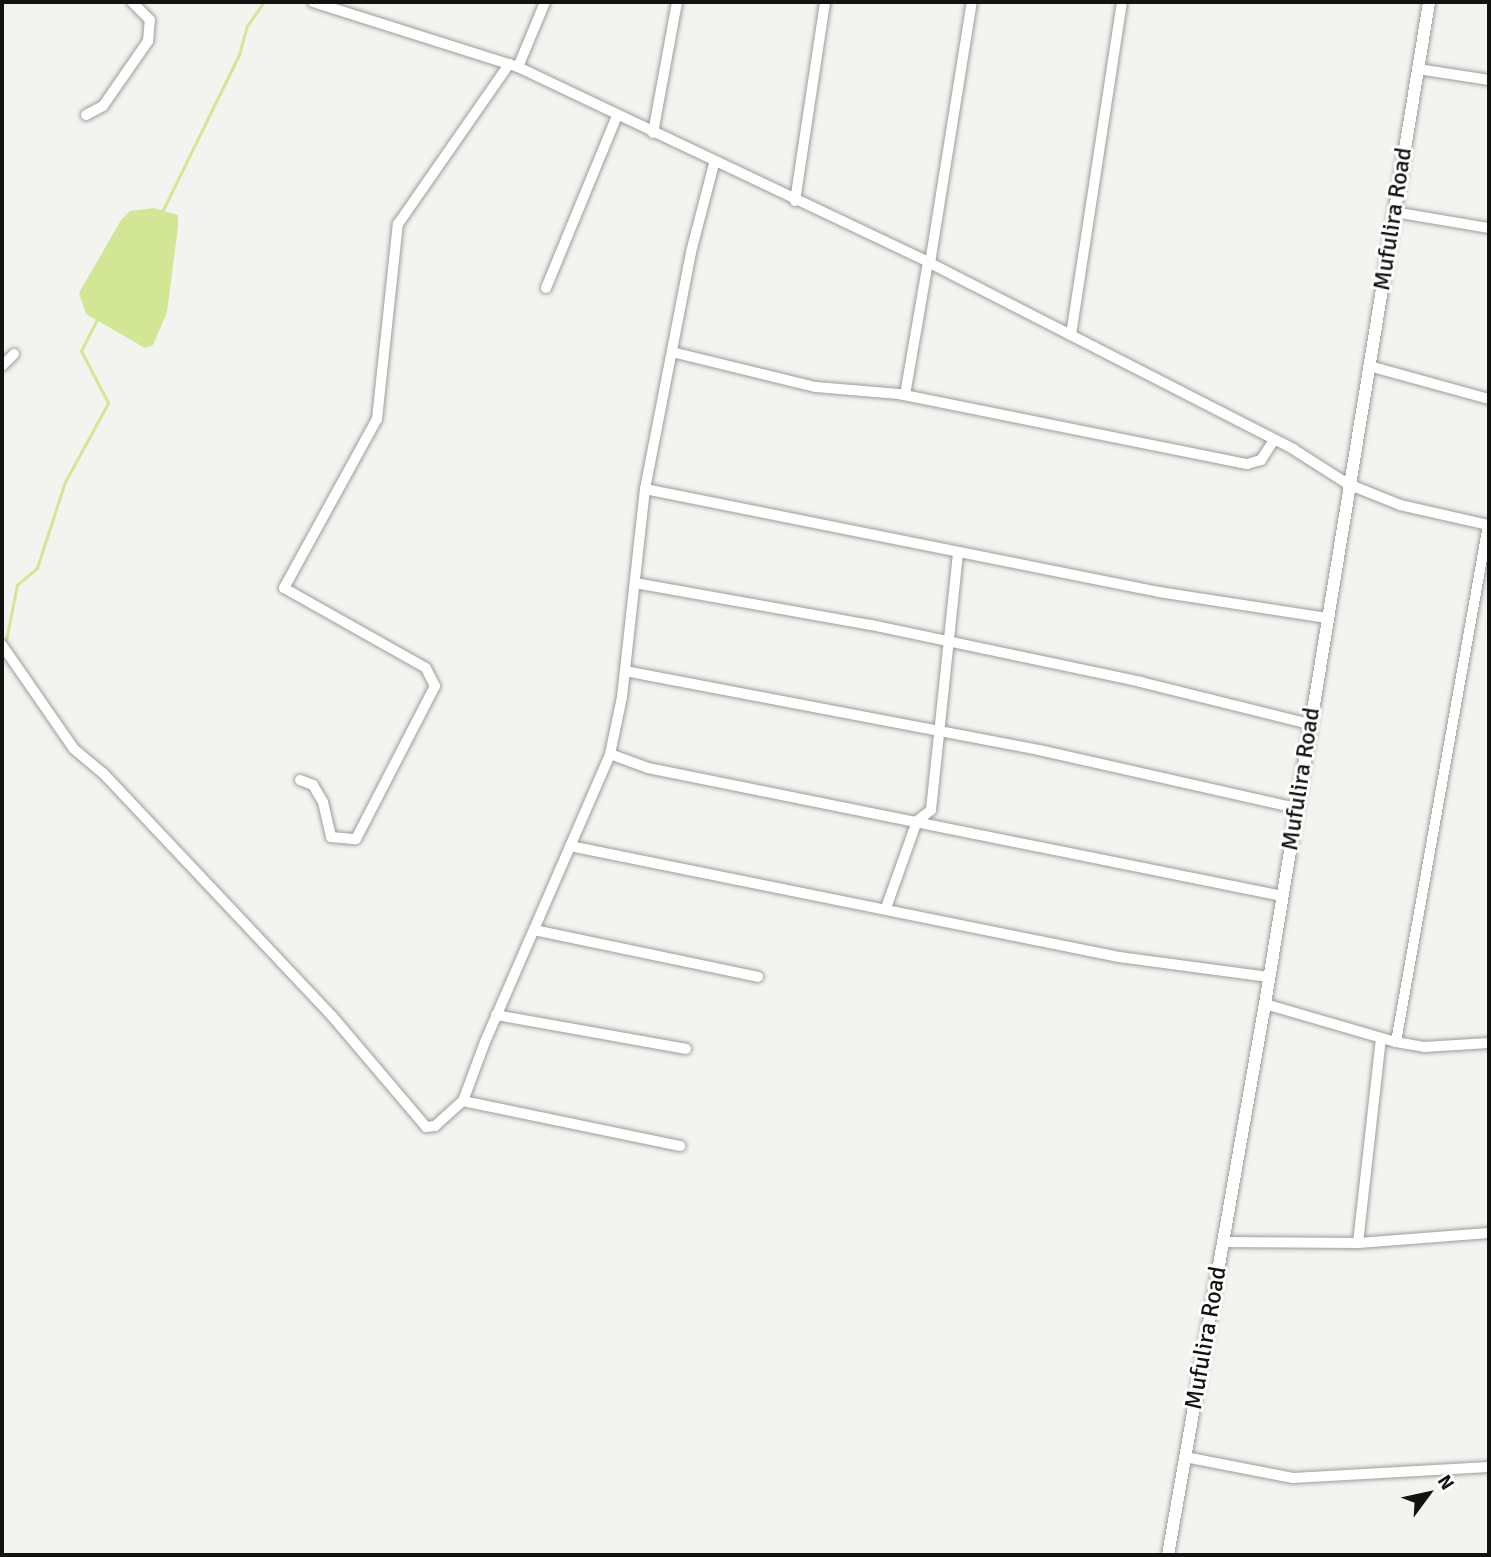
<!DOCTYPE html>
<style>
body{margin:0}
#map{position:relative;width:1491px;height:1557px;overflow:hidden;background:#f3f4f0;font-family:Signika,sans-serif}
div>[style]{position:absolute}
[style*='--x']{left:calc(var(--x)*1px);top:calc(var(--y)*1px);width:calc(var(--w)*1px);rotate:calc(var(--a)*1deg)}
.water>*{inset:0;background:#d3e695}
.stream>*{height:2.5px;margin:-1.25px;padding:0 1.25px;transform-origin:1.25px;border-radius:1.25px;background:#d3e695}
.roads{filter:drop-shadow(0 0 2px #9c9d9a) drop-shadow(0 0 2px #9c9d9a)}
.minor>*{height:10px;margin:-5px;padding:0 5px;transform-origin:5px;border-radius:5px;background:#fff}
.major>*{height:12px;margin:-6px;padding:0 6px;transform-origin:6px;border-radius:6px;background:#fff}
span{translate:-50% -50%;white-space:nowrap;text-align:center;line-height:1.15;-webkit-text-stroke:6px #fff;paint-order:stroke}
.street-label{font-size:24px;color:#121211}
.frame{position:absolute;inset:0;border:4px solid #121211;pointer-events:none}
.north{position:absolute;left:1393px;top:1459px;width:70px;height:70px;-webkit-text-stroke:5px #fff;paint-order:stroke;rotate:57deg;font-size:19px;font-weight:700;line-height:28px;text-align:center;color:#121211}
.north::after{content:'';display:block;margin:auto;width:24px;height:32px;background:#121211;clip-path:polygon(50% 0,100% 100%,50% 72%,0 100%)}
</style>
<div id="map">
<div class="water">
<i style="clip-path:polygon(154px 208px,178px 215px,178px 226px,167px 312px,153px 345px,145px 348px,86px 314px,79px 293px,121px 220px,130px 211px)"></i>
</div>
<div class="stream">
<i style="--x:162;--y:212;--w:175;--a:-63.9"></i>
<i style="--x:239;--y:55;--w:30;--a:-75"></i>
<i style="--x:247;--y:26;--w:29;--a:-55"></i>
<i style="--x:5;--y:645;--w:61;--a:-78.7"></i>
<i style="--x:17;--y:585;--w:26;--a:-40"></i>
<i style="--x:37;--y:568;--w:90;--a:-72"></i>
<i style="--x:65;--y:482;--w:90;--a:-61.4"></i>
<i style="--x:108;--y:403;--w:59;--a:-117.4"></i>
<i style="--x:81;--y:351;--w:35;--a:-63"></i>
<i style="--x:2;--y:659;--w:8;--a:-83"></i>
</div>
<div class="roads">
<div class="minor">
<i style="--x:313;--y:2;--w:215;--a:17.6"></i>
<i style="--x:518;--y:67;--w:454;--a:25.4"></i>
<i style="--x:928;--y:262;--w:410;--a:27.1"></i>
<i style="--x:1293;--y:449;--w:65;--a:32.5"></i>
<i style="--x:1348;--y:484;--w:56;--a:22"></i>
<i style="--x:1400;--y:505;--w:91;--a:12.7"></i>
<i style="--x:518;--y:67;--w:70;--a:-67.4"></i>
<i style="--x:1418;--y:69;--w:72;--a:8.8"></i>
<i style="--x:86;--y:115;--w:19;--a:-28"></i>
<i style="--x:103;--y:106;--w:79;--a:-55.3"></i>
<i style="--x:148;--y:41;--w:21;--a:-85"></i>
<i style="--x:150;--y:20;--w:25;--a:-135"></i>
<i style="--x:653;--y:133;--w:133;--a:-79.6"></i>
<i style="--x:795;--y:201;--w:201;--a:-81.4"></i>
<i style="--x:1394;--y:212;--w:96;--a:9.6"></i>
<i style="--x:930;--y:263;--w:264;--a:-80.9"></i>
<i style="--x:546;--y:288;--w:186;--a:-67.6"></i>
<i style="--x:1071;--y:335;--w:337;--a:-81.3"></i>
<i style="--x:672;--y:352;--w:148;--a:13.7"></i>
<i style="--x:816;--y:387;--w:83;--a:4.8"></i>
<i style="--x:899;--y:394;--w:355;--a:11.4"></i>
<i style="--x:1247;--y:464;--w:15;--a:-16"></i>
<i style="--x:1261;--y:460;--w:24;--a:-57"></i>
<i style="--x:2;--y:366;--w:17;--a:-45"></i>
<i style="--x:1369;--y:366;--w:124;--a:15.4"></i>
<i style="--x:905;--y:395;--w:135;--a:-80.2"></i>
<i style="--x:645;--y:489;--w:524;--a:11.33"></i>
<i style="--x:1159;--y:592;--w:170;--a:8.8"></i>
<i style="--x:635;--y:583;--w:240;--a:10.1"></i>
<i style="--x:871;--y:625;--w:276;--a:11.9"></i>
<i style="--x:1141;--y:682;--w:173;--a:14"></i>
<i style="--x:2;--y:645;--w:126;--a:55.3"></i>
<i style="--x:74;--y:749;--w:38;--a:40"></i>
<i style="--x:103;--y:773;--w:334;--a:46.7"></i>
<i style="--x:332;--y:1016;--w:145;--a:49.7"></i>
<i style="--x:426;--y:1127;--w:9;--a:-6"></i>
<i style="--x:435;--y:1126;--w:38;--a:-42"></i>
<i style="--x:463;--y:1101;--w:63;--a:-69.6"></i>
<i style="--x:485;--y:1042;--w:314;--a:-66.5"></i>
<i style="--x:610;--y:754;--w:58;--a:-78.1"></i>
<i style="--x:622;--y:697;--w:209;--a:-83.7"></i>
<i style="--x:645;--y:489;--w:241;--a:-79"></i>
<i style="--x:691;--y:252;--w:91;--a:-75.4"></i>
<i style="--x:625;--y:671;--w:421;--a:10.8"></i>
<i style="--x:1039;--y:750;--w:263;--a:12.7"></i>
<i style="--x:610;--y:754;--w:40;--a:20.2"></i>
<i style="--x:648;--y:768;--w:647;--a:11.41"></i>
<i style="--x:300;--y:780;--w:14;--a:21"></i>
<i style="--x:313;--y:785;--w:20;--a:60"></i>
<i style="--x:323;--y:802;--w:36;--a:77"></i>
<i style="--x:331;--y:837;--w:25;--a:5"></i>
<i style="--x:356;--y:839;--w:172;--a:-62.7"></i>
<i style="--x:435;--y:686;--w:20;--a:-117"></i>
<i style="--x:426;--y:668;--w:163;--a:-150.6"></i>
<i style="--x:284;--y:588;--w:193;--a:-61.2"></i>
<i style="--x:377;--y:419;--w:196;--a:-83.9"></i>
<i style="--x:398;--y:224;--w:195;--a:-55.2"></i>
<i style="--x:570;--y:846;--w:560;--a:11.43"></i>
<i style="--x:1119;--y:957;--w:151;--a:7.6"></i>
<i style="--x:886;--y:908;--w:92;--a:-70.4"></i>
<i style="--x:917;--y:821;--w:18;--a:-38"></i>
<i style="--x:931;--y:810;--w:258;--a:-84"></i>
<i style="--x:534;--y:930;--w:229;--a:11.8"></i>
<i style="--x:1265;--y:1004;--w:136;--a:16.2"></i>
<i style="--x:1396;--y:1042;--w:28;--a:10"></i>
<i style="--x:1424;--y:1047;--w:65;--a:-3.5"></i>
<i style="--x:496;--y:1015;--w:193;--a:10.1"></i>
<i style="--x:1396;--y:1042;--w:525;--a:-79.91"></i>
<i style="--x:463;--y:1101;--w:222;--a:11.7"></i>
<i style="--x:1224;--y:1242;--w:134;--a:0.4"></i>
<i style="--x:1358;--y:1243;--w:131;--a:-4.4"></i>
<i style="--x:1358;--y:1243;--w:205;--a:-83.6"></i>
<i style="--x:1185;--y:1457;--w:110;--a:11"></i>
<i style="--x:1293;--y:1478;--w:196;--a:-3.2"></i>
</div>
<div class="major">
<i style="--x:1168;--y:1555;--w:559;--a:-80.02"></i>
<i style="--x:1265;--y:1004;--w:1015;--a:-80.7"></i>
</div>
</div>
<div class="street-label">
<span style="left:1393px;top:219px;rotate:-81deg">Mufulira Road</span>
<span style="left:1301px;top:779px;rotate:-81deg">Mufulira Road</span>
<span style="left:1206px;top:1338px;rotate:-80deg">Mufulira Road</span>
</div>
<div class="frame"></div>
<div class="north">N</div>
</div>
